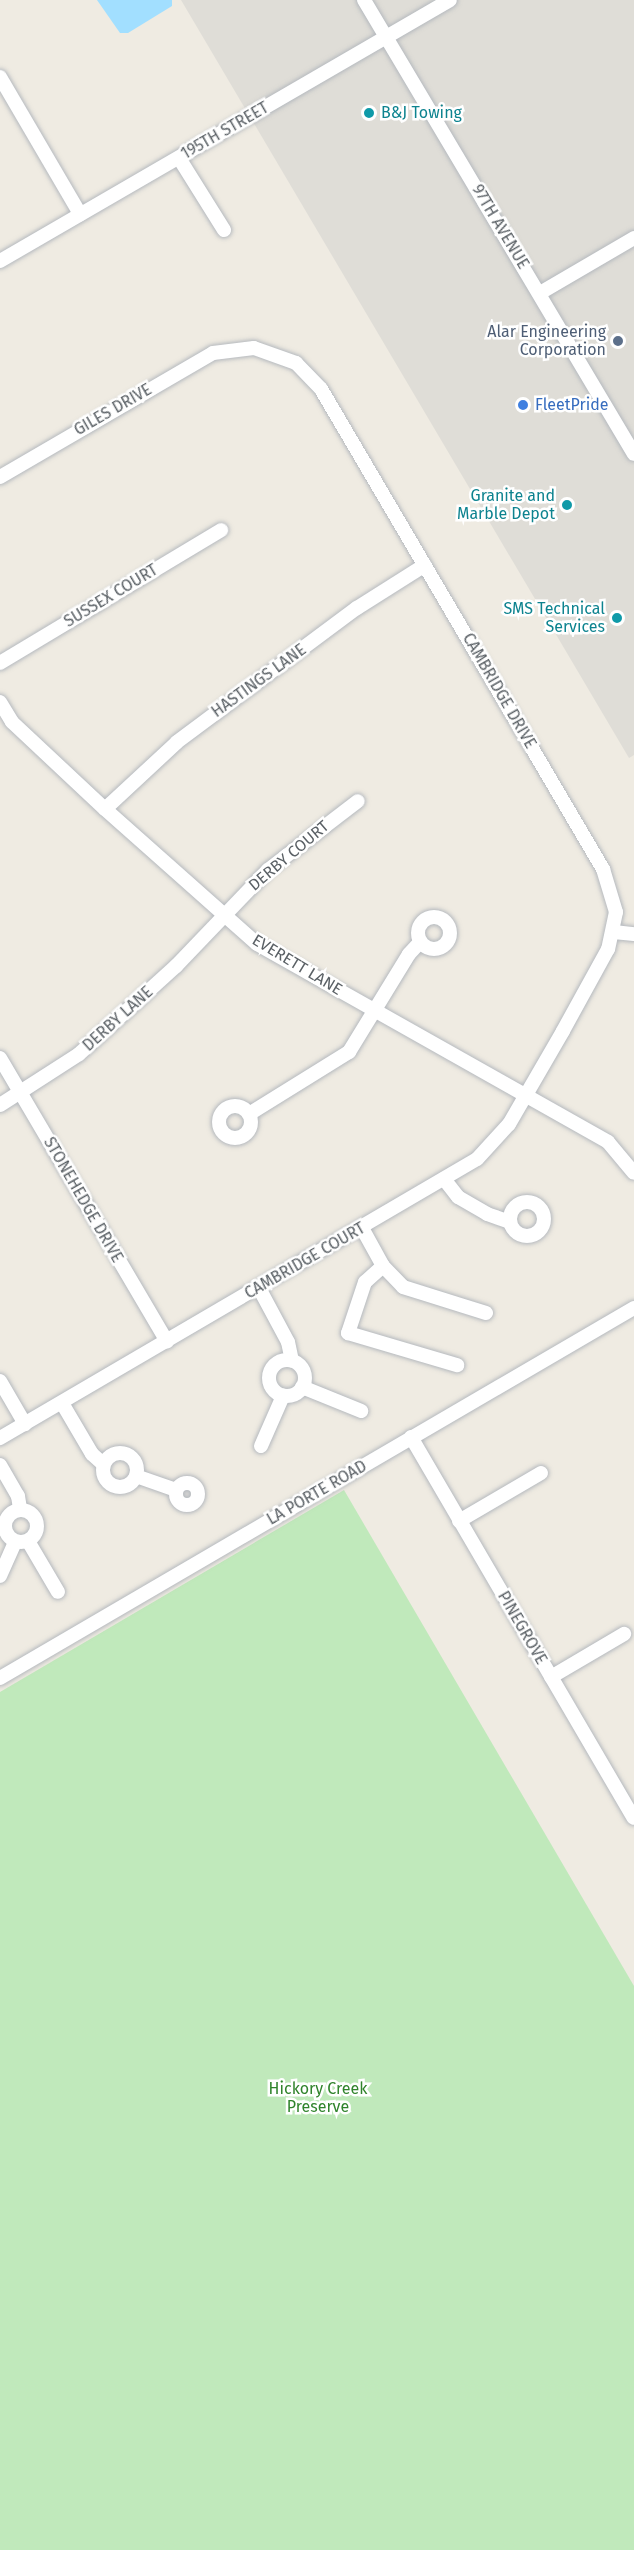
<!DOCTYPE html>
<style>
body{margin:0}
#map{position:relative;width:634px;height:2550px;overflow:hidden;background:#efebe2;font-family:"Fira Sans",sans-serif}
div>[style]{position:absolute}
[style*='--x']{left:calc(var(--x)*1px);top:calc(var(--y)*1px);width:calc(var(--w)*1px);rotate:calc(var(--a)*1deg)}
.industrial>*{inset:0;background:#dfddd7}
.green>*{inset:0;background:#c0e9bb}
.water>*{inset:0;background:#a2dfff}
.roads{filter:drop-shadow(0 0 2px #b5b9be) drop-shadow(0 0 2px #b5b9be)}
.minor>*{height:14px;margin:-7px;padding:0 7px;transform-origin:7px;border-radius:7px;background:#fff}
.minor>.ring{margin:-7px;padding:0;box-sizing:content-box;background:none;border:14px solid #fff;border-radius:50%}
.dots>*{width:16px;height:16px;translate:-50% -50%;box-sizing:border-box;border:3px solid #fff;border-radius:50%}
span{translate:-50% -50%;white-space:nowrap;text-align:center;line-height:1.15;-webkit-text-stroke:5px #fff;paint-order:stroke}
.culture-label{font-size:16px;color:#0d838f}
.left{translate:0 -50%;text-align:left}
.right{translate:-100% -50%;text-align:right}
.street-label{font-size:16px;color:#5a6065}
.service-label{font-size:16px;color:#4e5e75}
.shop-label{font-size:16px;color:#366cbe}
.park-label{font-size:16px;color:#2f832b}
</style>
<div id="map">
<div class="industrial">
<i style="clip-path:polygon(181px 0,634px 0,634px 755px,629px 758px)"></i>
</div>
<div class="green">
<i style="clip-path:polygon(344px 1490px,634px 1986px,634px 2550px,0 2550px,0 1692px)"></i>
</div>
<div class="water">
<i style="clip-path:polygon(97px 0,172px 0,172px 6px,128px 33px,120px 33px)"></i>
</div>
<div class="roads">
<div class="minor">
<i style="--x:364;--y:0;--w:528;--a:59.26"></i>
<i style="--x:0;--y:77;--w:159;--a:59.7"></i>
<i style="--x:179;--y:158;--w:85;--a:58"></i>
<i style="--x:0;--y:261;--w:520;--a:-30.11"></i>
<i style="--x:540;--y:293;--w:109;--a:-30.3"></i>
<i style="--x:0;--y:477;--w:246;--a:-30.2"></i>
<i style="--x:213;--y:353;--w:41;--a:-7"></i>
<i style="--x:254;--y:348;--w:45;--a:19.7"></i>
<i style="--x:296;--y:363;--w:36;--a:46"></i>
<i style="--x:321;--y:389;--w:557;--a:59.57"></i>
<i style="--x:603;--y:869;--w:45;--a:73.2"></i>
<i style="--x:616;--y:912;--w:38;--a:102"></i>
<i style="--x:608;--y:949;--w:94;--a:118.8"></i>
<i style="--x:563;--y:1031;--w:108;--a:120.1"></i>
<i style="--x:509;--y:1124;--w:47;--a:132.4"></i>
<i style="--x:477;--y:1159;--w:553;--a:149.68"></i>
<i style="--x:0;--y:663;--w:258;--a:-31"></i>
<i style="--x:0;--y:702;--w:23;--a:59"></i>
<i style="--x:12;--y:722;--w:127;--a:43.1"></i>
<i style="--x:105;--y:809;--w:203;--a:41.6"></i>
<i style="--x:257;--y:944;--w:403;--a:29.4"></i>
<i style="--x:608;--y:1142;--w:40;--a:50"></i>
<i style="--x:105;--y:809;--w:98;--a:-42.9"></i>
<i style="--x:177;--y:742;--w:224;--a:-36.7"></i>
<i style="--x:357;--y:608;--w:80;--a:-32.3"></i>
<i class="ring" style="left:418px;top:917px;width:18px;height:18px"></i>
<i style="--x:614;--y:932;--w:20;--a:6"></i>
<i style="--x:0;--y:1058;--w:329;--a:59.5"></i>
<i style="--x:0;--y:1105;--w:94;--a:-32.8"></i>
<i style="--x:79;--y:1054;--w:131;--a:-42.2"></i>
<i style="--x:176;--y:966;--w:133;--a:-46.2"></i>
<i style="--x:268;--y:870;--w:113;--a:-37.5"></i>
<i class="ring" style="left:219px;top:1106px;width:18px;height:18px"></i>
<i style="--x:249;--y:1114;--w:118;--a:-31.8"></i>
<i style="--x:349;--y:1052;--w:115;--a:-58.5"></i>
<i style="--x:409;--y:954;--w:16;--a:-47"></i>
<i style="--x:444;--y:1179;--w:23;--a:52"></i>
<i style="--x:458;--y:1197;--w:34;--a:30"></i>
<i style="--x:487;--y:1214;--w:24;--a:19"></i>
<i class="ring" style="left:510px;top:1202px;width:20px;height:20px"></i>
<i style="--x:362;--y:1228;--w:43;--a:61.1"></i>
<i style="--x:383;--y:1266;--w:29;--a:46"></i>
<i style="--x:403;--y:1287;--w:87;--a:17.4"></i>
<i style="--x:383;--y:1266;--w:24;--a:138"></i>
<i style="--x:365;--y:1282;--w:54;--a:108.4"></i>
<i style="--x:348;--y:1333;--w:114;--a:16.4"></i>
<i style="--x:259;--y:1288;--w:61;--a:61.8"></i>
<i style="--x:288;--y:1342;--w:19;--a:78"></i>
<i class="ring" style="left:269px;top:1360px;width:22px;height:22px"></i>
<i style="--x:0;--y:1381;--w:50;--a:59.8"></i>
<i style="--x:302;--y:1387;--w:64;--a:22.1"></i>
<i style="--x:62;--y:1403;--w:59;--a:59.5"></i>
<i style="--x:92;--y:1454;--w:15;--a:42"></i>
<i style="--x:411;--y:1437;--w:441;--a:59.7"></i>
<i style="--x:261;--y:1446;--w:55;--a:-66.3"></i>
<i class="ring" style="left:103px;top:1453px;width:20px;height:20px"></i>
<i style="--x:0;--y:1465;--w:36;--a:60"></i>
<i style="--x:18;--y:1496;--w:13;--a:81"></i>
<i style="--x:136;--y:1476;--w:42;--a:19.3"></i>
<i class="ring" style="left:176px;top:1483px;width:8px;height:8px"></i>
<i class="ring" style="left:5px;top:1510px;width:18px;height:18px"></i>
<i style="--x:459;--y:1521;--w:95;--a:-30.3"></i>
<i style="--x:28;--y:1541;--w:59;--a:59.5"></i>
<i style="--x:0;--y:1576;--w:37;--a:-66"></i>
<i style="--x:551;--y:1677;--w:85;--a:-30.5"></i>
<i style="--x:0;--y:1678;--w:734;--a:-30.27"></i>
</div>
</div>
<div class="dots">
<i style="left:369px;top:113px;background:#0f9aa8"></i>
<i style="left:618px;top:341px;background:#5c6f8a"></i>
<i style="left:523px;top:405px;background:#3f7fe0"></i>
<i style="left:567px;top:505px;background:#0f9aa8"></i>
<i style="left:617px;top:618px;background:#0f9aa8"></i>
</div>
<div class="culture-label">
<span class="left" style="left:381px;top:113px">B&amp;J Towing</span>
<span class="right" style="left:555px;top:505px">Granite and<br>Marble Depot</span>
<span class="right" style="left:605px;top:618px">SMS Technical<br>Services</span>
</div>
<div class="street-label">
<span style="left:225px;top:131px;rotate:-30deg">195TH STREET</span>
<span style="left:500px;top:227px;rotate:59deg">97TH AVENUE</span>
<span style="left:113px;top:410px;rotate:-30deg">GILES DRIVE</span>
<span style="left:111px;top:596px;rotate:-31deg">SUSSEX COURT</span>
<span style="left:259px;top:681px;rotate:-36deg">HASTINGS LANE</span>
<span style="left:499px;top:691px;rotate:60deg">CAMBRIDGE DRIVE</span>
<span style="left:289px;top:856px;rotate:-40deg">DERBY COURT</span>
<span style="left:297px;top:965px;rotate:31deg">EVERETT LANE</span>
<span style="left:118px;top:1019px;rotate:-42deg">DERBY LANE</span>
<span style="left:83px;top:1200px;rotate:60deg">STONEHEDGE DRIVE</span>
<span style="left:305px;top:1261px;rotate:-30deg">CAMBRIDGE COURT</span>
<span style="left:317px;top:1493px;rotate:-30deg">LA PORTE ROAD</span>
<span style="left:522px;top:1628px;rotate:60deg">PINEGROVE</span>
</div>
<div class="service-label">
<span class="right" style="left:606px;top:341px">Alar Engineering<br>Corporation</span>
</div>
<div class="shop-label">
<span class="left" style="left:535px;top:405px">FleetPride</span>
</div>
<div class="park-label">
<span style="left:318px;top:2098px">Hickory Creek<br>Preserve</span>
</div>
</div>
